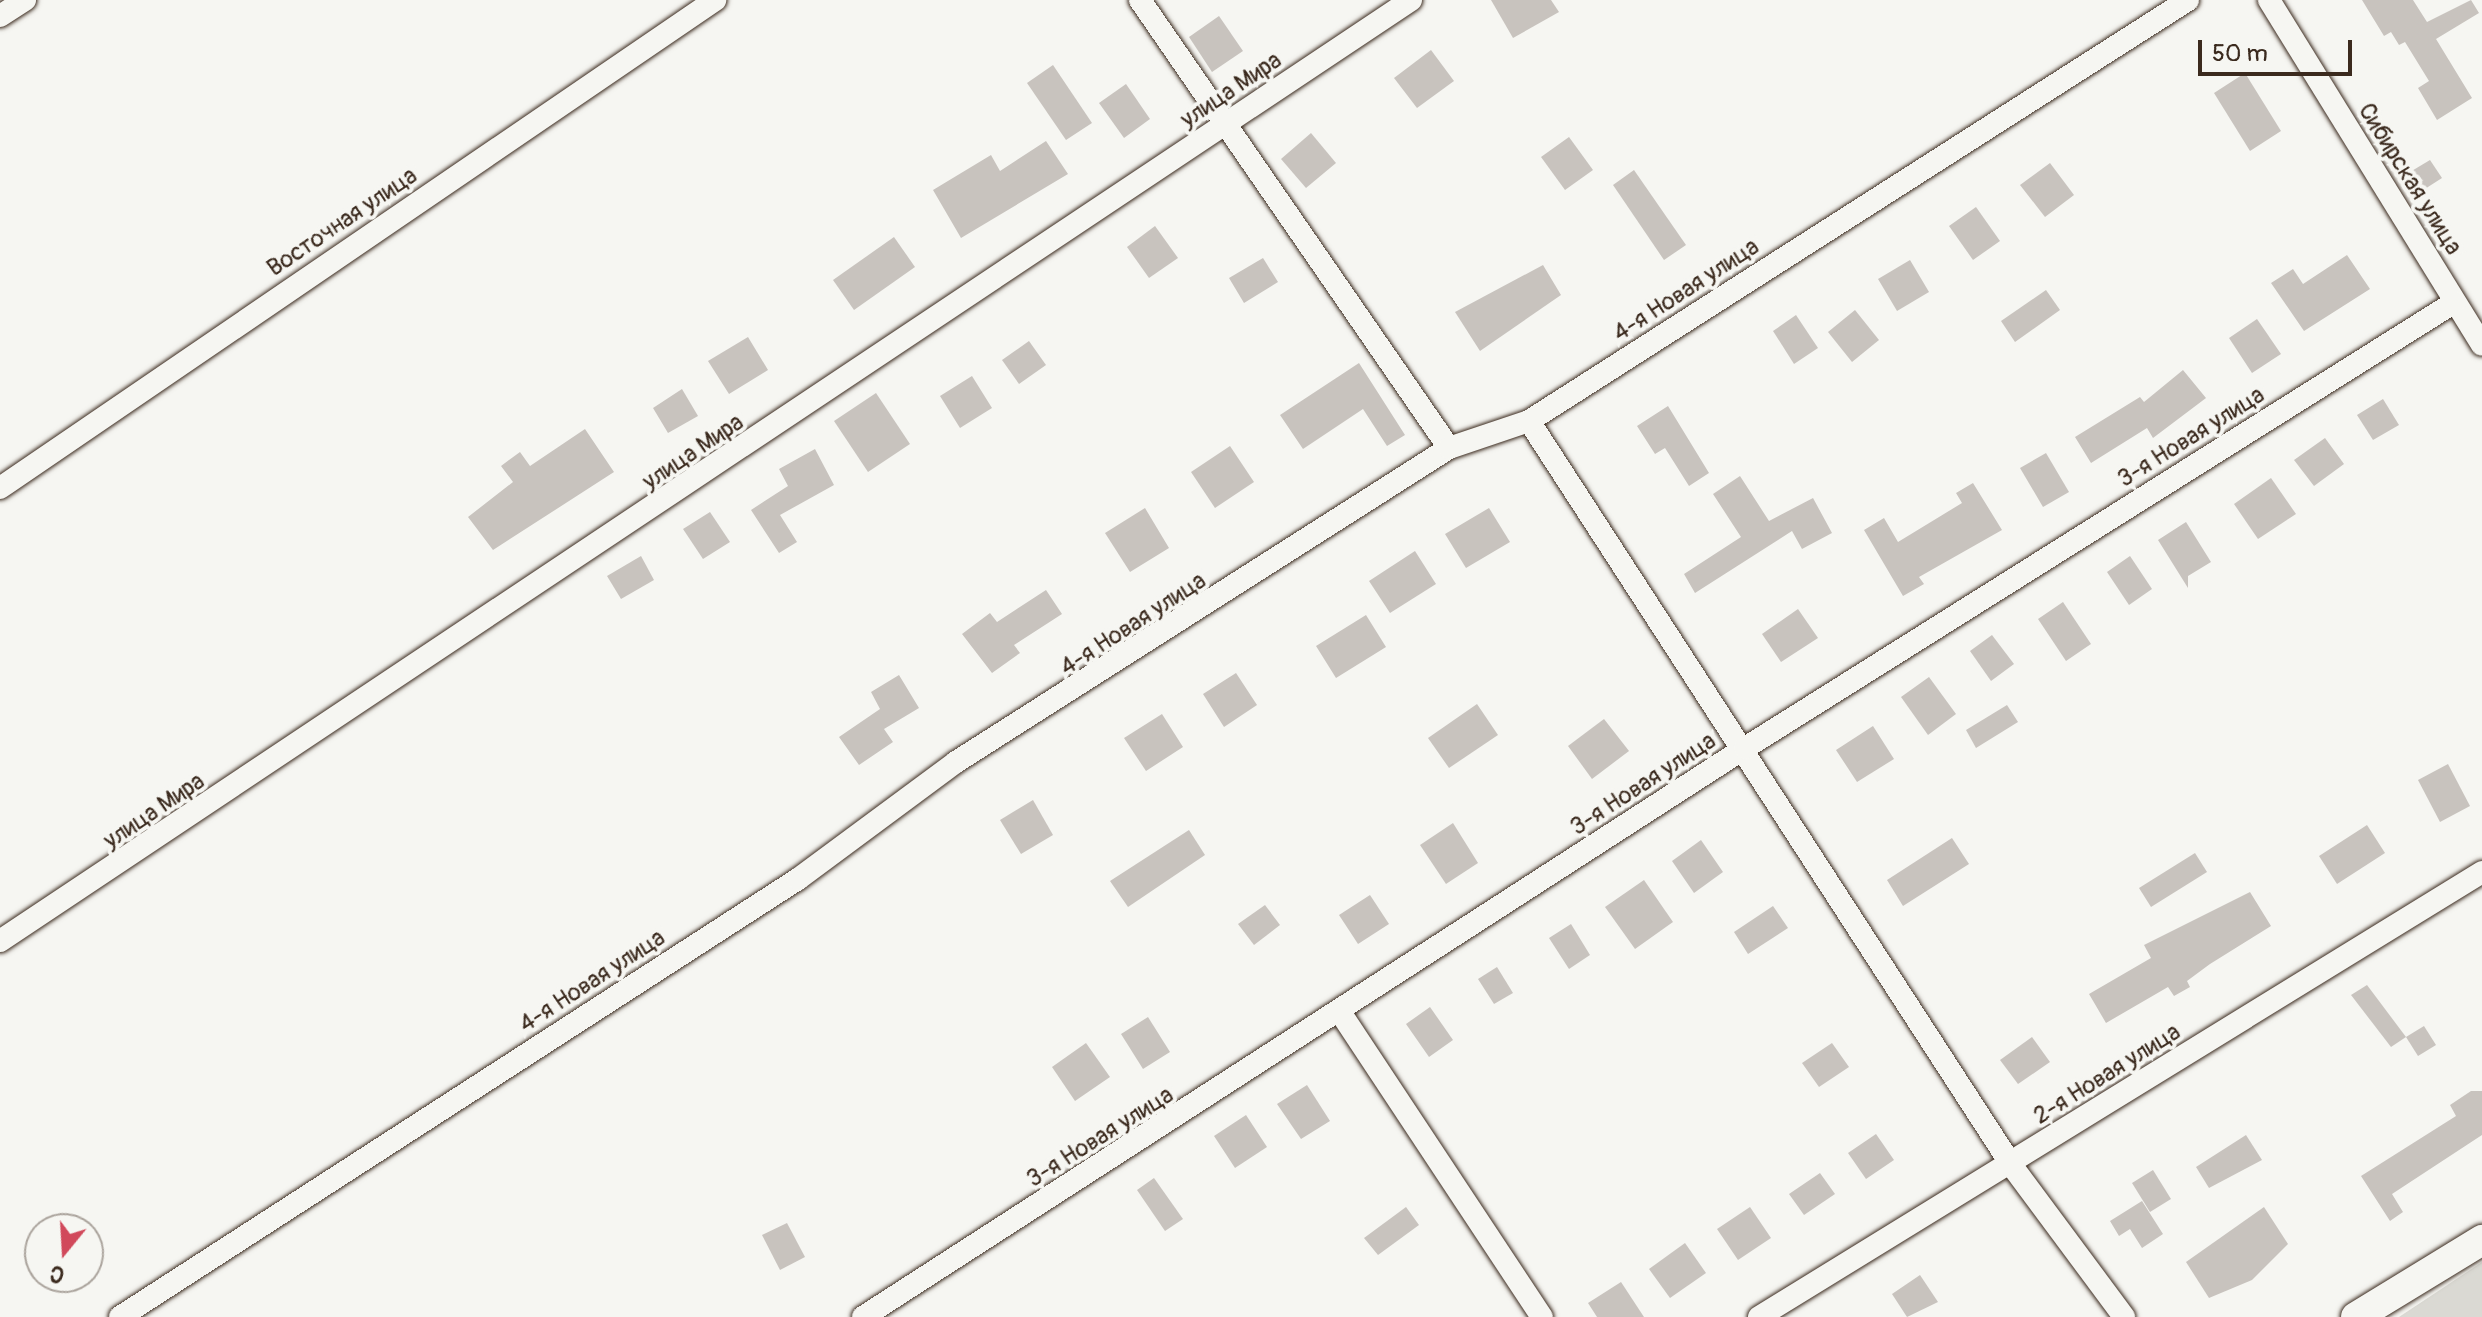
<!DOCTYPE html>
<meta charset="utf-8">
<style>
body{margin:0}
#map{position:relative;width:2482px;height:1317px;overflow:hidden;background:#f6f6f2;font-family:Pangolin,sans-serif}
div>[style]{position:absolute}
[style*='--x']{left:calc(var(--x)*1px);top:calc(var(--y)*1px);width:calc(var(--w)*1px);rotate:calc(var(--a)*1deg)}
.green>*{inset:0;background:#dad9d3}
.building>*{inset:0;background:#c8c3be}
.roads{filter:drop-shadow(0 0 2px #3b2a1e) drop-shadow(0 0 2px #3b2a1e)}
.street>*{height:22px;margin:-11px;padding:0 11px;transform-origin:11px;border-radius:11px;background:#f6f6f2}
.secondary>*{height:30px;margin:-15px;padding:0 15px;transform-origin:15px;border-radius:15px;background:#f6f6f2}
span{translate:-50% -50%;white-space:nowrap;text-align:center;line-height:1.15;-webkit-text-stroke:8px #f6f6f2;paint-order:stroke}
.street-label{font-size:24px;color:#3b2a1e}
.north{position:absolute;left:24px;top:1213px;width:80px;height:80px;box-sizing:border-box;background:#f6f6f2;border:2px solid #aba49d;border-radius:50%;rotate:198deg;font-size:22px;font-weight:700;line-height:32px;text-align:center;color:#3b2a1e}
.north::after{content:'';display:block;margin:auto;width:28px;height:36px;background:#d1495b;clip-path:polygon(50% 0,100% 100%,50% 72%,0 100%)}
.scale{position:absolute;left:2198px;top:40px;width:154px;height:36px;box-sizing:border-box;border:4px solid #3b2a1e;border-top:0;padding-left:10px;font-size:24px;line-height:28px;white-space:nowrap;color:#3b2a1e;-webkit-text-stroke:6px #f6f6f2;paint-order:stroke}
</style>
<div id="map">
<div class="green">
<i style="clip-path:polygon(2482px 1262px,2482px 1317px,2399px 1317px)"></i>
</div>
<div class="building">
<i style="clip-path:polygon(1491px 0,1551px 0,1559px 12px,1513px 38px)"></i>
<i style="clip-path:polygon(2362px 0,2413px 0,2427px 22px,2471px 0,2479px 13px,2436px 39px,2472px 98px,2437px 120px,2418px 88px,2429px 81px,2405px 42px,2399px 45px,2391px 32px,2384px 36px)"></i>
<i style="clip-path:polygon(1219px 16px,1243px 51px,1212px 72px,1189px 37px)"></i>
<i style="clip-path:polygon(1431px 50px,1454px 81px,1417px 108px,1394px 78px)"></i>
<i style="clip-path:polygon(1053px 65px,1092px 123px,1066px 140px,1027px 83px)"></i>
<i style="clip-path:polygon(2245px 73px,2281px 131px,2250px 151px,2214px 93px)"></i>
<i style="clip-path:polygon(1126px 84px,1150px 119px,1124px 138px,1099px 103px)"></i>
<i style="clip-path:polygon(1311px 133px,1336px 163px,1306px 188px,1281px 159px)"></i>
<i style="clip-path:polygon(1569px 137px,1593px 170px,1565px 190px,1541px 157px)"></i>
<i style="clip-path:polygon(1046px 141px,1068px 174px,961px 238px,933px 190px,991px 155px,1000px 171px)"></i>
<i style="clip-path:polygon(2430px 160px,2442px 178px,2417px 194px,2405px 175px)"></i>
<i style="clip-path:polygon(2050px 163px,2074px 195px,2045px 217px,2020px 185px)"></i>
<i style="clip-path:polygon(1634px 170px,1686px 245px,1664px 260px,1613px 185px)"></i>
<i style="clip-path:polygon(1976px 207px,2000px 241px,1973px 260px,1949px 226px)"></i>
<i style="clip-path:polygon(1155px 226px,1178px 258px,1149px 278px,1127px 247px)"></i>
<i style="clip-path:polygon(894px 237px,915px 267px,854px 310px,833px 280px)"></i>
<i style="clip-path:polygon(2347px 255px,2370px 289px,2304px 331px,2271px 283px,2293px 269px,2303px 284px)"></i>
<i style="clip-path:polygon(1263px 258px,1278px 282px,1244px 303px,1229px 278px)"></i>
<i style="clip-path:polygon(1910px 260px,1929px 292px,1897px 311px,1878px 279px)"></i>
<i style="clip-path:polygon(1543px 265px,1561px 295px,1480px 351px,1455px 312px)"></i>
<i style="clip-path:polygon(2046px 290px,2060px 310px,2015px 342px,2001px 321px)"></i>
<i style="clip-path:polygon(1855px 310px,1879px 340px,1852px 362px,1828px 332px)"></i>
<i style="clip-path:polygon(1796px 315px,1818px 348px,1794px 364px,1773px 331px)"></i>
<i style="clip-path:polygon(2257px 319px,2281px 354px,2252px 373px,2229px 338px)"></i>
<i style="clip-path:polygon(748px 337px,768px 370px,729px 394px,708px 361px)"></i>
<i style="clip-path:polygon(1029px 341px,1046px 365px,1019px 384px,1002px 360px)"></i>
<i style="clip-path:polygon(1359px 363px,1405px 435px,1387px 446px,1363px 409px,1303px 449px,1280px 415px)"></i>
<i style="clip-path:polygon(2183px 370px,2206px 398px,2153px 438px,2147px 428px,2091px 463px,2075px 437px,2140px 397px,2144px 402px)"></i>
<i style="clip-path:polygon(972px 376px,992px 408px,960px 428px,940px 396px)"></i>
<i style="clip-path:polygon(682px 389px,698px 416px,668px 433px,653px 408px)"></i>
<i style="clip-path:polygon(876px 393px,910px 444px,868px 472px,834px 421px)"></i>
<i style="clip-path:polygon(2383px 399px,2399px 425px,2373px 440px,2357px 415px)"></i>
<i style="clip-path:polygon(1668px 406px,1709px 473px,1689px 486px,1665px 448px,1655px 454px,1637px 426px)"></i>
<i style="clip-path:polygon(585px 429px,614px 472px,493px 550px,468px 517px,513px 482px,501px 466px,520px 452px,530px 466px)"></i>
<i style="clip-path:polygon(2325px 438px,2344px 464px,2314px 486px,2294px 460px)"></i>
<i style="clip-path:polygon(1230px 446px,1254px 482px,1215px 508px,1191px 472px)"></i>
<i style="clip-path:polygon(815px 449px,834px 485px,780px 515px,797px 542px,779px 553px,751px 510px,788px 486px,779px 469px)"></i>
<i style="clip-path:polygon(2046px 453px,2069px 492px,2043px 507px,2020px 468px)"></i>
<i style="clip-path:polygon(1740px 476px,1769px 521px,1813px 498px,1832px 533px,1802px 549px,1792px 531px,1695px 593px,1684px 574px,1741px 537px,1713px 494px)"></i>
<i style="clip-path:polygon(2271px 478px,2296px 514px,2258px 539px,2234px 504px)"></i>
<i style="clip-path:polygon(1973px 483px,2002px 530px,1919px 577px,1924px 584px,1903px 596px,1864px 530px,1884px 518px,1898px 542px,1962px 503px,1956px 493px)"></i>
<i style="clip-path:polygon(1145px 508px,1169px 548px,1130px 572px,1105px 533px)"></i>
<i style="clip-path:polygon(1489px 508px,1510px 542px,1466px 568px,1445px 534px)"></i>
<i style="clip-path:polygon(710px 512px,730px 542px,703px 559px,683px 529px)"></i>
<i style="clip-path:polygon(2186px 522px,2211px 562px,2188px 576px,2188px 588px,2158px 540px)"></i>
<i style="clip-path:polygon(1415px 551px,1436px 584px,1390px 613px,1369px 581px)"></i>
<i style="clip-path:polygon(641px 556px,654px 580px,621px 599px,607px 576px)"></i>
<i style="clip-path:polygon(2130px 556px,2152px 589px,2129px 605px,2107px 572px)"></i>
<i style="clip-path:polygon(1046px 590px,1062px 614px,1014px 645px,1020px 653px,992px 673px,962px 634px,990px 613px,997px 622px)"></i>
<i style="clip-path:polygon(2063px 602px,2091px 644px,2066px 661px,2038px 619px)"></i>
<i style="clip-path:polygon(1798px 609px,1818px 638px,1781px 662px,1762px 634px)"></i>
<i style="clip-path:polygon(1366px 615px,1386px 647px,1336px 678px,1316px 646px)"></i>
<i style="clip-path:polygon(1992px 635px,2014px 664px,1991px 681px,1970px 651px)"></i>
<i style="clip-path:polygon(1236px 673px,1257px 705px,1224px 727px,1203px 694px)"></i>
<i style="clip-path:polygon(899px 675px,919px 708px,884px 729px,893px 742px,859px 765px,839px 737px,880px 709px,871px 692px)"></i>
<i style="clip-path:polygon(1929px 677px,1956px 714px,1928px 735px,1901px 697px)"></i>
<i style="clip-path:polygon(1477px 704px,1498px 735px,1449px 768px,1428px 738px)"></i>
<i style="clip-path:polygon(2007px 705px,2018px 722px,1976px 748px,1966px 730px)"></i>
<i style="clip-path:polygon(1162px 714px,1183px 747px,1146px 771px,1124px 738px)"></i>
<i style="clip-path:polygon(1604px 719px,1629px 751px,1592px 779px,1568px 746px)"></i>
<i style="clip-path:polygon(1873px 726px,1894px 759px,1857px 782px,1836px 750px)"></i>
<i style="clip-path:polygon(2448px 764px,2470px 806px,2440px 822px,2418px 780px)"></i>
<i style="clip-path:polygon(1033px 800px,1053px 835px,1021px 854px,1000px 820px)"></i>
<i style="clip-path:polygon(1453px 823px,1478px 863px,1446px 884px,1420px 845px)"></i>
<i style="clip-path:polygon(2367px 825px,2385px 853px,2337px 884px,2319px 856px)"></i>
<i style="clip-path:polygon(1189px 830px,1205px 855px,1128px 907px,1110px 881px)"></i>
<i style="clip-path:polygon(1952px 838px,1969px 864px,1903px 906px,1887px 880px)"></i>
<i style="clip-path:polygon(1701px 840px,1723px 872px,1694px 893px,1672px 861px)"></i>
<i style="clip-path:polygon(2195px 853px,2207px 872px,2151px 907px,2139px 888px)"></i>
<i style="clip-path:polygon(1644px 880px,1673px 922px,1635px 949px,1605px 907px)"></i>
<i style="clip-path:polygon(2250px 892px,2271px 926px,2210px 964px,2187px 981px,2190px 987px,2174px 996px,2168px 987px,2106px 1023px,2089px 994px,2151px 958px,2144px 945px)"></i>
<i style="clip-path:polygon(1370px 895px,1389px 924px,1358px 944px,1339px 915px)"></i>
<i style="clip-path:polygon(1265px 905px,1280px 925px,1254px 945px,1238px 924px)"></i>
<i style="clip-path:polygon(1773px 906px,1788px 928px,1748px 954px,1734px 932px)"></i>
<i style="clip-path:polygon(1571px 924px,1590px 955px,1569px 969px,1549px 938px)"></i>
<i style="clip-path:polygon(1497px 967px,1513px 993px,1494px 1004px,1478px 979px)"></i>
<i style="clip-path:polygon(2367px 985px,2406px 1037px,2391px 1047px,2351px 995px)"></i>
<i style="clip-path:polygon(1430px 1007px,1453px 1040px,1429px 1057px,1406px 1024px)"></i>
<i style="clip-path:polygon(1148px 1017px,1170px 1052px,1143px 1069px,1121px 1034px)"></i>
<i style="clip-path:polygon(2424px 1026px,2436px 1045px,2418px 1056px,2406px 1037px)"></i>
<i style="clip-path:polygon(2032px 1037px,2050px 1062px,2018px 1084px,2000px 1060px)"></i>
<i style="clip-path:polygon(1086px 1043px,1110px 1077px,1075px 1101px,1052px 1067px)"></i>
<i style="clip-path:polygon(1832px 1043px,1849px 1067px,1819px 1087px,1802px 1063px)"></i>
<i style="clip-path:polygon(1307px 1085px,1330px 1121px,1301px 1139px,1277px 1104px)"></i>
<i style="clip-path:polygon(2471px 1091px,2482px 1091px,2482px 1135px,2392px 1194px,2403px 1212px,2390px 1221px,2361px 1176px,2456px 1116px,2450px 1105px)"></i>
<i style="clip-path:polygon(1246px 1115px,1267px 1147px,1235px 1168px,1214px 1136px)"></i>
<i style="clip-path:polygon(1876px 1134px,1894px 1160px,1866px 1179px,1848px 1153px)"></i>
<i style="clip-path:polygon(2246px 1135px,2262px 1160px,2209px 1188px,2196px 1167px)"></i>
<i style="clip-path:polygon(2153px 1170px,2171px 1199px,2150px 1212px,2132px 1183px)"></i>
<i style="clip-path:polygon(1820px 1173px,1835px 1194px,1804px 1215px,1789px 1194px)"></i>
<i style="clip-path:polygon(1154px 1178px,1183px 1219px,1165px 1231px,1137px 1190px)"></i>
<i style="clip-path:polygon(2142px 1201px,2163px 1234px,2142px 1248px,2130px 1229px,2119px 1236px,2110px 1221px)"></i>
<i style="clip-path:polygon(1406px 1207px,1419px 1225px,1378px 1255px,1364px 1238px)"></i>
<i style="clip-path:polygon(1750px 1207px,1771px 1238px,1738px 1260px,1717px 1229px)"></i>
<i style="clip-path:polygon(2264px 1207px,2288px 1244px,2252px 1280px,2209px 1298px,2186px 1262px)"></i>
<i style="clip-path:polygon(787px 1223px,805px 1257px,780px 1270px,762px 1235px)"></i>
<i style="clip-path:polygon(1685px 1243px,1706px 1273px,1670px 1298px,1649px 1269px)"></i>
<i style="clip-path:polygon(1920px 1275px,1938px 1302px,1907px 1317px,1892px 1294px)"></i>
<i style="clip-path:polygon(1621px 1282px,1644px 1317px,1597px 1317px,1588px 1303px)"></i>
</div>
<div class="roads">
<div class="street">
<i style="--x:1140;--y:0;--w:544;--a:55.4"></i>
<i style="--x:2269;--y:0;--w:405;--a:58.3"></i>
<i style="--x:0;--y:16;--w:30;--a:-33"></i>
<i style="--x:1529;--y:421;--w:888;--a:57.04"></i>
<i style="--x:2012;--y:1166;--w:188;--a:53.4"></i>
<i style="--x:0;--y:488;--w:866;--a:-34.31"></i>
<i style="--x:0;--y:941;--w:1696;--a:-33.7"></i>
<i style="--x:1342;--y:1015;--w:362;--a:56.5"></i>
<i style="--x:120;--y:1317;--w:807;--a:-32.86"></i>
<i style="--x:798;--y:879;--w:197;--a:-36.5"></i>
<i style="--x:956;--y:762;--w:585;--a:-32.49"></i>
<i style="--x:1449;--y:448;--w:84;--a:-18.6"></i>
<i style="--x:1529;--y:421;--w:782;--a:-32.57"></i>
<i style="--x:863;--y:1317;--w:1050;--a:-32.83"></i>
<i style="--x:1745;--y:748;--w:838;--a:-32.14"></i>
<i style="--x:1759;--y:1317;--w:849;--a:-31.61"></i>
</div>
<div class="secondary">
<i style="--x:2356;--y:1317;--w:148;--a:-31.4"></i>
</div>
</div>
<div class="street-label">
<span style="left:1231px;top:90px;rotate:-34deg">улица Мира</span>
<span style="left:2410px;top:179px;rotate:58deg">Сибирская улица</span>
<span style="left:342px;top:222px;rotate:-34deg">Восточная улица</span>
<span style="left:1686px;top:290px;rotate:-33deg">4-я Новая улица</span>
<span style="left:2191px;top:437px;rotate:-32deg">3-я Новая улица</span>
<span style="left:693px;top:452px;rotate:-34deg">улица Мира</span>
<span style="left:1133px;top:624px;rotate:-33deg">4-я Новая улица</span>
<span style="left:1643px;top:784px;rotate:-33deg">3-я Новая улица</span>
<span style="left:154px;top:811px;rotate:-34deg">улица Мира</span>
<span style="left:592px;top:981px;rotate:-33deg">4-я Новая улица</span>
<span style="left:2107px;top:1074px;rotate:-32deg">2-я Новая улица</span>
<span style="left:1100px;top:1137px;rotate:-32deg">3-я Новая улица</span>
</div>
<div class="north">С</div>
<div class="scale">50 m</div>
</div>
